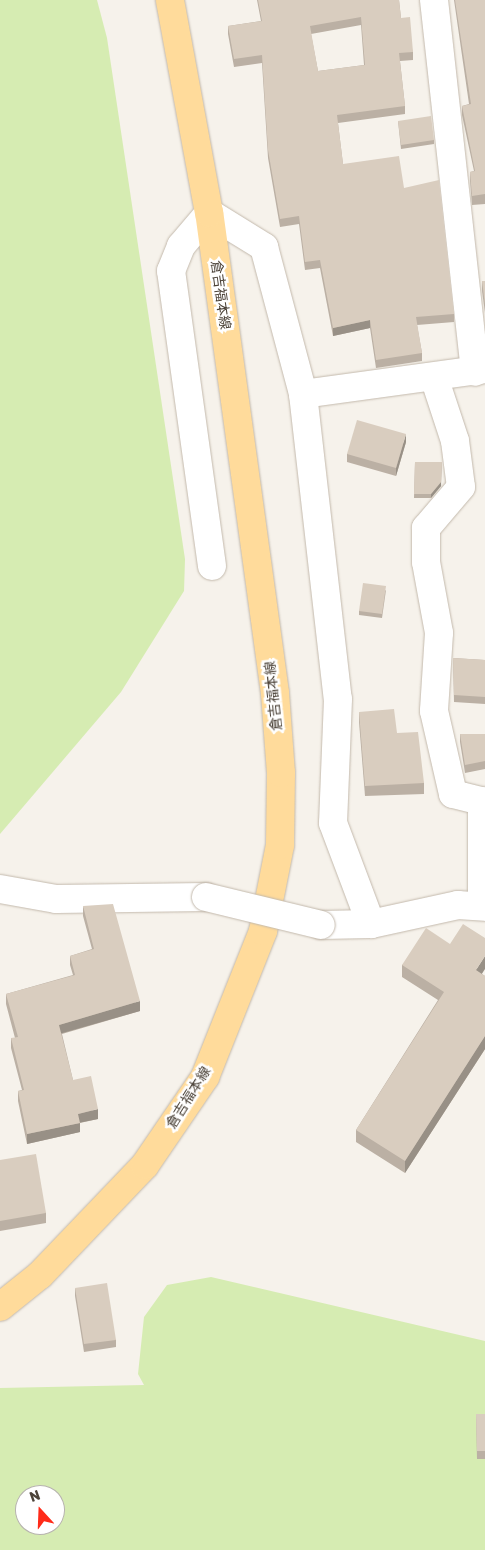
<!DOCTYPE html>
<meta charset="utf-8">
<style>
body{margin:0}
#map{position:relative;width:485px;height:1550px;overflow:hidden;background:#f6f2eb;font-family:Rubik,"Noto Sans JP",sans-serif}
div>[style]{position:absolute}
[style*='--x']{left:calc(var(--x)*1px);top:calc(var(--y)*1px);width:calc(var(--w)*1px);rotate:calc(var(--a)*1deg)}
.green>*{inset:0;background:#d6ecb2}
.roads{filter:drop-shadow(0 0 1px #c3b9ac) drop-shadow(0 0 1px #c3b9ac)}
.minor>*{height:28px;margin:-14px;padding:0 14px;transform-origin:14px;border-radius:14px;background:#fff}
.primary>*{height:28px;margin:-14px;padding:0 14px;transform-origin:14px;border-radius:14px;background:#ffdb9b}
.bridges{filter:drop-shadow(0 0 1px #c3b9ac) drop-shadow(0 0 1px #c3b9ac)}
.minor-bridge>*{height:28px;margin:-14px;padding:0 14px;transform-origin:14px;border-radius:14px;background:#fff}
.wall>*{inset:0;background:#bbb0a4}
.shaded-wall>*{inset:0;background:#989086}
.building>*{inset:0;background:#d9cdbf}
span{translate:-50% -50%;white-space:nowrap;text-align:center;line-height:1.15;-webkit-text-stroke:5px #fff;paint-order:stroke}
.street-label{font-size:14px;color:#4b4238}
.north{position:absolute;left:15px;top:1485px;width:50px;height:50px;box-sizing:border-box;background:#fff;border:1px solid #b7b3af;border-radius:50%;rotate:340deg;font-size:14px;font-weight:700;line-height:20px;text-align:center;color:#4b4238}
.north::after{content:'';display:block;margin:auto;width:18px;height:22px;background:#ff2b19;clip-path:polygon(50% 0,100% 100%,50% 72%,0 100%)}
</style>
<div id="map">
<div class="green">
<i style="clip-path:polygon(0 0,97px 0,107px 38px,185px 559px,184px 591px,121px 692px,0 834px)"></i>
<i style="clip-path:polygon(evenodd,211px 1277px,485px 1341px,485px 1550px,0 1550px,0 1388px,144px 1385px,138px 1374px,144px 1317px,167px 1285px,211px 1277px,25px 1495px,55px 1495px,55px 1525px,25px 1525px,25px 1495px)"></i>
</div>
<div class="roads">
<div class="minor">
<i style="--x:434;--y:0;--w:374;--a:83.7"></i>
<i style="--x:434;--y:377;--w:67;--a:71.8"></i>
<i style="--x:455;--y:441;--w:46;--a:82.6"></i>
<i style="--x:461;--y:487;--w:54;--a:130.5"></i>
<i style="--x:426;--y:528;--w:34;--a:90"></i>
<i style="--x:426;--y:562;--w:72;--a:79.6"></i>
<i style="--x:439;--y:633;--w:78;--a:93.7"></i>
<i style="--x:434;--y:711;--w:85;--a:77.1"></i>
<i style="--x:453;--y:794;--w:30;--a:14"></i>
<i style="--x:482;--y:801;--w:105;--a:90"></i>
<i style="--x:303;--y:394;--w:184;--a:-7.8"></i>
<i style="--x:212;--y:566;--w:298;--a:-97.9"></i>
<i style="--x:171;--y:271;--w:27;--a:-68"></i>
<i style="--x:181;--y:246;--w:43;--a:-49.7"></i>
<i style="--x:209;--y:213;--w:65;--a:31.7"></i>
<i style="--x:264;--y:247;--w:152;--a:75.1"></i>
<i style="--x:303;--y:394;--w:307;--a:83.5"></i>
<i style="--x:338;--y:699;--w:124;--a:92.3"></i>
<i style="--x:333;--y:823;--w:108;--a:69.4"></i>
<i style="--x:0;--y:889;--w:57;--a:10.1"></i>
<i style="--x:56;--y:899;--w:150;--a:-0.8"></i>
<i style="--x:321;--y:925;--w:50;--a:-1.1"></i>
<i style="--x:371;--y:924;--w:89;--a:-12.3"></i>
<i style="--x:458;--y:905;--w:27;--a:4"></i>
</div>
<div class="primary">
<i style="--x:0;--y:1307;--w:51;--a:-38.7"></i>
<i style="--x:40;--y:1275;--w:152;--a:-46.3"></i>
<i style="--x:145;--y:1165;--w:107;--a:-55.7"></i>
<i style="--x:205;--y:1077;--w:157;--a:-68.3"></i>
<i style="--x:263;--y:931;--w:88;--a:-78.8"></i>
<i style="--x:280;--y:845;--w:72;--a:-89.2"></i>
<i style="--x:281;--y:773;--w:80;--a:-94.3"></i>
<i style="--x:275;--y:693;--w:485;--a:-97.8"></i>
<i style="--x:209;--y:213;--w:217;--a:-100.4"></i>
</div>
</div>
<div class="bridges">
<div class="minor-bridge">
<i style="--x:206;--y:897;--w:118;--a:13.7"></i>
</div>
</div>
<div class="wall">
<i style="clip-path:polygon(evenodd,257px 0,399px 0,401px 18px,413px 52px,413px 60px,400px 61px,405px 106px,405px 114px,338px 123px,343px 164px,404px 188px,454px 314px,454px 322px,417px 325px,422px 353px,422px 361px,376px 368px,370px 328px,333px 336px,320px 268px,305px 270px,299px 224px,280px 227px,268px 158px,262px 63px,234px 67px,228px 34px,228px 26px,261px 21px,257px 0,361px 25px,364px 65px,318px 71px,311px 34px,361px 25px)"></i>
<i style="clip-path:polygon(454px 0,485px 0,485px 204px,472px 205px,470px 181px,470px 172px,474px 171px,462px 115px,462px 106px,469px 104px)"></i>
<i style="clip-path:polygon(398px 121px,434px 140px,434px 144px,401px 149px)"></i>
<i style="clip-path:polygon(482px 281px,485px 281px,485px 313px,482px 291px)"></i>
<i style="clip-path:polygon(406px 442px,396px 476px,347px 462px,347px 454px)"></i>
<i style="clip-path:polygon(415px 462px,442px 462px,441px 486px,431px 498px,414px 498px)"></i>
<i style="clip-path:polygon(386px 590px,382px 618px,359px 615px,359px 611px)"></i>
<i style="clip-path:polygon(453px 658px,485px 660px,485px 704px,454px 702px)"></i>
<i style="clip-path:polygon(359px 712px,397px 733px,424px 783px,424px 794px,365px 796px,359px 722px)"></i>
<i style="clip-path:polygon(460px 734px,485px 734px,485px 769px,465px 773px,460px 742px)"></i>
<i style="clip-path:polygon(83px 906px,140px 1011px,62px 1034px,73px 1080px,98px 1119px,80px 1123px,80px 1132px,27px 1144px,18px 1101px,18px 1091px,22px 1090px,11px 1048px,11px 1038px,15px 1038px,6px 1004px,6px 994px,73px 975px,70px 965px,70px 956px,92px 949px,83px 916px)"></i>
<i style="clip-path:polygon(450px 944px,482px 974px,485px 976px,485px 1049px,405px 1173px,356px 1142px,356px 1130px,438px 1000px,402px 977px,402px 965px)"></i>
<i style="clip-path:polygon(0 1160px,46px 1213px,46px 1223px,0 1231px)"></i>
<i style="clip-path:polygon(75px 1288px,116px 1340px,116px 1347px,84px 1352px,75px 1296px)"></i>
<i style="clip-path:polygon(476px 1414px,485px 1414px,485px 1459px,477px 1459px)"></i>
</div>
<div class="shaded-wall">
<i style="clip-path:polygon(370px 320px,370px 328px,333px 336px,333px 328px)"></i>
<i style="clip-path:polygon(406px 434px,406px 442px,396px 476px,396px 468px)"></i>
<i style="clip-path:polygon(441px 482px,441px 486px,431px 498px,431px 494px)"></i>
<i style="clip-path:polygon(485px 956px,485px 969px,476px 983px,476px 970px)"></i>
<i style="clip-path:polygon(140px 1001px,140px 1011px,59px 1034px,59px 1025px)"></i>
<i style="clip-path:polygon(485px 1036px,485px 1049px,405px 1173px,405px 1161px)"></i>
<i style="clip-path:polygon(98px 1109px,98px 1119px,78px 1123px,78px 1114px)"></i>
<i style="clip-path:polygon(80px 1123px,80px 1132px,27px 1144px,27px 1134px)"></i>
</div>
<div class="building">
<i style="clip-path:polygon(evenodd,258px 0,399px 0,401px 18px,410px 17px,413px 52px,399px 53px,405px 106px,337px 115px,343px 164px,399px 156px,404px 188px,439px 180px,454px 314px,416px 317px,422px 353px,376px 360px,370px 320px,333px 328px,320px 260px,305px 262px,299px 216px,280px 219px,268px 150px,262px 55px,234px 59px,228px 26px,262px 21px,258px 0,361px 17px,365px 65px,318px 71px,310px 26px,361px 17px)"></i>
<i style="clip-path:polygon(455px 0,485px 0,485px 194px,472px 196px,470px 172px,475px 171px,462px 106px,471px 104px)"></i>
<i style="clip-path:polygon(431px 116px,434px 140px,401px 145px,398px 121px)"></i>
<i style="clip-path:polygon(482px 281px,485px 281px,485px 304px)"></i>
<i style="clip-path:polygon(357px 420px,406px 434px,396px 468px,347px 454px)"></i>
<i style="clip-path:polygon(415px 462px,442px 462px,441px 482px,431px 494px,414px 494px)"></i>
<i style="clip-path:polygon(363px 583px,386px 586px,382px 614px,359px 611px)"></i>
<i style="clip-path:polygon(453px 658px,485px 660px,485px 697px,454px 695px)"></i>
<i style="clip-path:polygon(394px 709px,397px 733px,418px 732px,424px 783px,365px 786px,359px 712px)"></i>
<i style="clip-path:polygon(460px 734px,485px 734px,485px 761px,465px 765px)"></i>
<i style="clip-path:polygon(113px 904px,140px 1001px,59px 1025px,73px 1080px,91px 1076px,98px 1109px,78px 1114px,80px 1123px,27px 1134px,18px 1091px,24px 1090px,11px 1038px,18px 1037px,6px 994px,75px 975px,70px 956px,94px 949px,83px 906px)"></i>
<i style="clip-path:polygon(463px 924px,485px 938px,485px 956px,476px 970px,485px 976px,485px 1036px,405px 1161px,356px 1130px,444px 992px,402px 965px,426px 928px,450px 944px)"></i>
<i style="clip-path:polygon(36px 1154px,46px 1213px,0 1221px,0 1160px)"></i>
<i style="clip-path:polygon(107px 1283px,116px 1340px,84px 1344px,75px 1288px)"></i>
<i style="clip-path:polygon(476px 1414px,485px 1414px,485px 1451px,477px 1451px)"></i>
</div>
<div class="street-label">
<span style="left:220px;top:295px;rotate:82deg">倉吉福本線</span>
<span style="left:274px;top:696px;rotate:-96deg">倉吉福本線</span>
<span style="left:189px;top:1098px;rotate:-58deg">倉吉福本線</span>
</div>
<div class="north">N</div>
</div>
